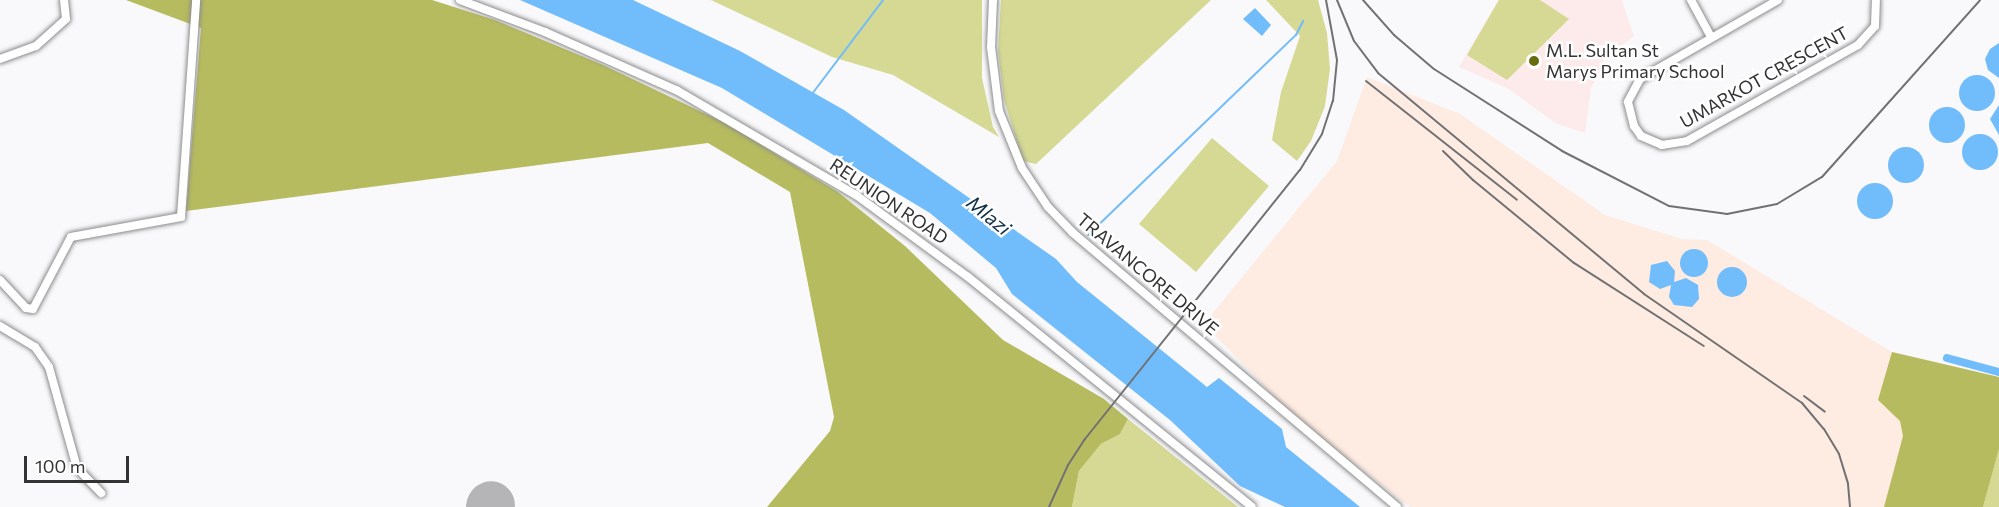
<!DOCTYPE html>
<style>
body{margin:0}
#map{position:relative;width:1999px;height:507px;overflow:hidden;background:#f9f9fb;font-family:Commissioner,sans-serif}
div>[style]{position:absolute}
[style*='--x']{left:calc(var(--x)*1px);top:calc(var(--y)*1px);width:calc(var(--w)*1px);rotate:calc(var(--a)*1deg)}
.industrial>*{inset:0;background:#feebe1}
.education>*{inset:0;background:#fcebea}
.green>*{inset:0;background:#d5d994}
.forest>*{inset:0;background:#b7bb5f}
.water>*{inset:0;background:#71bcfa}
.round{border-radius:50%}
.stream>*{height:2px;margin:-1px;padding:0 1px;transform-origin:1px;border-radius:1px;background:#71bcfa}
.canal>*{height:8px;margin:-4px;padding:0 4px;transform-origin:4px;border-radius:4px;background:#71bcfa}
.runway>*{height:48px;margin:-24px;padding:0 24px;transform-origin:24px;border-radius:24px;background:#b5b5b7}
.roads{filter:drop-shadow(0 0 2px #8b8c8d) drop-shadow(0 0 2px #8b8c8d)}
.minor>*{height:8px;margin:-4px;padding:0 4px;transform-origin:4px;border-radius:4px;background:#fff}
.rail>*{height:2px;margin:-1px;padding:0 1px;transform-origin:1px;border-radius:1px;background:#717173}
.dots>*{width:16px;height:16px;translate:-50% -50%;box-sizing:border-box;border:3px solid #fff;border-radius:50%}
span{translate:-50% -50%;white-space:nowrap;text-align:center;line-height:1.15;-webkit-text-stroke:5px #fff;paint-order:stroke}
.poi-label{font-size:18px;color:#333334}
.left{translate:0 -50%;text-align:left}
.street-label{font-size:18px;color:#333334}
.water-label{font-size:20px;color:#0f3048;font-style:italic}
.scale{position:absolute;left:24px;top:456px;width:105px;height:27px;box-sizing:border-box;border:3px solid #333334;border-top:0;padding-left:8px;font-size:18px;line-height:21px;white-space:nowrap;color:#333334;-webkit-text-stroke:4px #fff;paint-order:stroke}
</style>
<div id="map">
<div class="industrial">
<i style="clip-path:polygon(1367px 77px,1460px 114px,1605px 215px,1682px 239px,1707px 240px,1892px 352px,1999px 377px,1999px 507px,1410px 507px,1291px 414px,1204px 324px,1337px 161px)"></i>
</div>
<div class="education">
<i style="clip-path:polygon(1498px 0,1622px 0,1634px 36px,1610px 55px,1591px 88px,1585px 133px,1555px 123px,1509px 89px,1459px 67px)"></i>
</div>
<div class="green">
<i style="clip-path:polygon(711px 0,982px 0,982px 78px,993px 127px,999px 137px,893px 75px,832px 57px)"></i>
<i style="clip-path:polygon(1001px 0,1211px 0,1036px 164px,1023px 161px,1004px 100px,998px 51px)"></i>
<i style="clip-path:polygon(1266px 0,1318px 0,1327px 33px,1330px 69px,1325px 106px,1311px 141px,1297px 161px,1272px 140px,1281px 92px,1300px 36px)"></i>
<i style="clip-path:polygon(1499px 0,1540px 0,1569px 19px,1507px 80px,1467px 55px)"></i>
<i style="clip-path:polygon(1212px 138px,1269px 186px,1196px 272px,1139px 224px)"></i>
<i style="clip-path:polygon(1128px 419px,1238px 507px,1072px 507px,1079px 471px,1101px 444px,1120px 434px)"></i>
<i style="clip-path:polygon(1999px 449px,1999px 507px,1983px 507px)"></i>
</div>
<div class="forest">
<i style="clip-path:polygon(126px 0,432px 0,495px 20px,601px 64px,725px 123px,838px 192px,905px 246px,1003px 340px,1104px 399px,1128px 419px,1120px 434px,1101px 444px,1079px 471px,1072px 507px,767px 507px,830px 431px,834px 417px,790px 192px,708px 143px,186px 211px,201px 28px)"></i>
<i style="clip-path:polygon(1892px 352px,1999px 377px,1999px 449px,1983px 507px,1884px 507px,1903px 436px,1900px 421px,1878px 400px)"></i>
</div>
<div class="water">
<i style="clip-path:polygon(520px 0,633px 0,740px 51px,844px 110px,1056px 259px,1077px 282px,1207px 387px,1219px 378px,1282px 429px,1286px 447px,1360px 507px,1285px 507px,1240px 486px,1170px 420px,1012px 294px,996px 268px,930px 213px,722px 88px)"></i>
<i style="clip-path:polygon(1255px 8px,1271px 25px,1262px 36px,1243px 19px)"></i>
<i style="clip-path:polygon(1999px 43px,1999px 78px,1988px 70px,1985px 59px,1990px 49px)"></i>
<i class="round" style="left:1959px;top:75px;width:36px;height:36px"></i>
<i style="clip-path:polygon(1999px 105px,1999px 135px,1990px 119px)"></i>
<i class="round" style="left:1929px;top:107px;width:36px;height:36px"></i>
<i class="round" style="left:1962px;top:134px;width:36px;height:36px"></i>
<i class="round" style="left:1888px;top:147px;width:36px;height:36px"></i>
<i class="round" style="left:1857px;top:183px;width:36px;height:36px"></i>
<i class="round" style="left:1680px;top:249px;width:28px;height:28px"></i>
<i style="clip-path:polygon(1667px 261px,1675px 271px,1674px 282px,1686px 278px,1698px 285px,1699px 299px,1692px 307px,1674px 305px,1669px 297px,1671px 285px,1660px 289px,1649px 282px,1651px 265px)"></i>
<i class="round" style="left:1717px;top:267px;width:30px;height:30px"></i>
</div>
<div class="stream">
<i style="--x:812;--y:94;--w:118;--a:-52.9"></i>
<i style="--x:1088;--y:235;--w:289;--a:-43.9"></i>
<i style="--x:1296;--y:35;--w:16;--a:-63"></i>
</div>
<div class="canal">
<i style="--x:1947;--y:358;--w:54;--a:15.1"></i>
</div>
<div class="runway">
<i style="--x:490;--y:507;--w:2;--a:-63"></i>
</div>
<div class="roads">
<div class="minor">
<i style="--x:460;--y:0;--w:91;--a:20.6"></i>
<i style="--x:545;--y:32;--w:145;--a:23.9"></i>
<i style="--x:678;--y:91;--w:206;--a:30.3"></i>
<i style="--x:856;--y:195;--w:139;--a:36.2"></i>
<i style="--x:968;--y:277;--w:365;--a:39"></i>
<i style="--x:993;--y:0;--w:47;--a:92.4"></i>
<i style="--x:991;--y:47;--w:64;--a:82.9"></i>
<i style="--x:999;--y:111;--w:61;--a:68"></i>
<i style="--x:1022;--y:168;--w:47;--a:56.3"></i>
<i style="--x:1048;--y:207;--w:36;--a:46"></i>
<i style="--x:1073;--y:233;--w:424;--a:40.2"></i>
<i style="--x:1691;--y:0;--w:42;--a:61.6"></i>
<i style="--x:1778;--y:0;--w:159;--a:150.2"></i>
<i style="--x:1640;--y:79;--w:26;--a:118"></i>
<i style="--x:1628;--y:102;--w:25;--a:76"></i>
<i style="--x:1634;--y:126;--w:12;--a:55"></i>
<i style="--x:1641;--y:136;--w:23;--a:23"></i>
<i style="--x:1662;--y:145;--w:25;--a:-9"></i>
<i style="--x:1687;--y:141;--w:196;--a:-29.3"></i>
<i style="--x:1858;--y:45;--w:25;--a:-48"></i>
<i style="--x:1875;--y:26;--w:26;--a:-88"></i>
<i style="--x:0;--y:59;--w:38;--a:-20"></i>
<i style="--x:36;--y:46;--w:40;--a:-42"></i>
<i style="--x:66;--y:19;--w:19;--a:-96"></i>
<i style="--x:0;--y:280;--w:38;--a:47"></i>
<i style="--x:26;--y:308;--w:7;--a:8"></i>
<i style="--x:33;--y:309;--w:81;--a:-62.2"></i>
<i style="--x:71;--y:237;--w:112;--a:-10.3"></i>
<i style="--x:181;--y:217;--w:218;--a:-86"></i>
<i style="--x:0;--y:326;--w:41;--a:31"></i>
<i style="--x:35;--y:347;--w:24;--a:55"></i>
<i style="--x:49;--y:367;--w:105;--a:74.5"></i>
<i style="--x:77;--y:468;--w:35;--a:46"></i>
</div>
</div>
<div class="rail">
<i style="--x:1337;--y:0;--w:44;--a:67.5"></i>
<i style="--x:1354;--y:41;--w:40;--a:53"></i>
<i style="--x:1378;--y:73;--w:346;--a:39.7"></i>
<i style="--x:1644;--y:294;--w:192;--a:34.6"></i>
<i style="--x:1802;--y:403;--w:34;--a:50"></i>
<i style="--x:1824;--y:429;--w:29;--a:59"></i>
<i style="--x:1839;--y:454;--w:31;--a:73"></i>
<i style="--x:1848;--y:484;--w:23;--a:85"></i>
<i style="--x:1363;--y:0;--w:47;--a:48.5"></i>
<i style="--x:1394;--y:35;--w:52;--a:40.4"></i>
<i style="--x:1434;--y:69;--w:152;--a:32.6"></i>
<i style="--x:1562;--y:151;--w:120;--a:27.2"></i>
<i style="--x:1669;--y:206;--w:59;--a:7.9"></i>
<i style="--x:1727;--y:214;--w:51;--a:-11.3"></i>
<i style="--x:1777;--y:204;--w:52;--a:-31"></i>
<i style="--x:1822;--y:177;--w:237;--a:-48.2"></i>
<i style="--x:1366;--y:81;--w:192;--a:38.2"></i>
<i style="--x:1443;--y:151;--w:42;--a:44"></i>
<i style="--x:1473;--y:180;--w:131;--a:39.4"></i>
<i style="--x:1574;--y:263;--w:154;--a:32.6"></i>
<i style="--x:1804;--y:396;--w:26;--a:37"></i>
<i style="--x:1049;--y:507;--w:46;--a:-65.7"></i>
<i style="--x:1068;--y:465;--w:31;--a:-57"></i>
<i style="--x:1085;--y:439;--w:344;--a:-51.4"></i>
<i style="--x:1300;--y:170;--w:42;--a:-58.6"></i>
<i style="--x:1322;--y:134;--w:35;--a:-72"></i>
<i style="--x:1333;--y:101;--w:41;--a:-84.4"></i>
<i style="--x:1337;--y:60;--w:61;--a:-100.4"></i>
</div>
<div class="dots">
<i style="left:1534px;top:61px;background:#686b0c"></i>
</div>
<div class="poi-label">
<span class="left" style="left:1546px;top:61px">M.L. Sultan St<br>Marys Primary School</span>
</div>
<div class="street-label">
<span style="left:1764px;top:77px;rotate:-29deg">UMARKOT CRESCENT</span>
<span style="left:889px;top:201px;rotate:34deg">REUNION ROAD</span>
<span style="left:1148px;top:274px;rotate:40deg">TRAVANCORE DRIVE</span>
</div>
<div class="water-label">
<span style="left:989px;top:215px;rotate:39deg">Mlazi</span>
</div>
<div class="scale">100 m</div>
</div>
